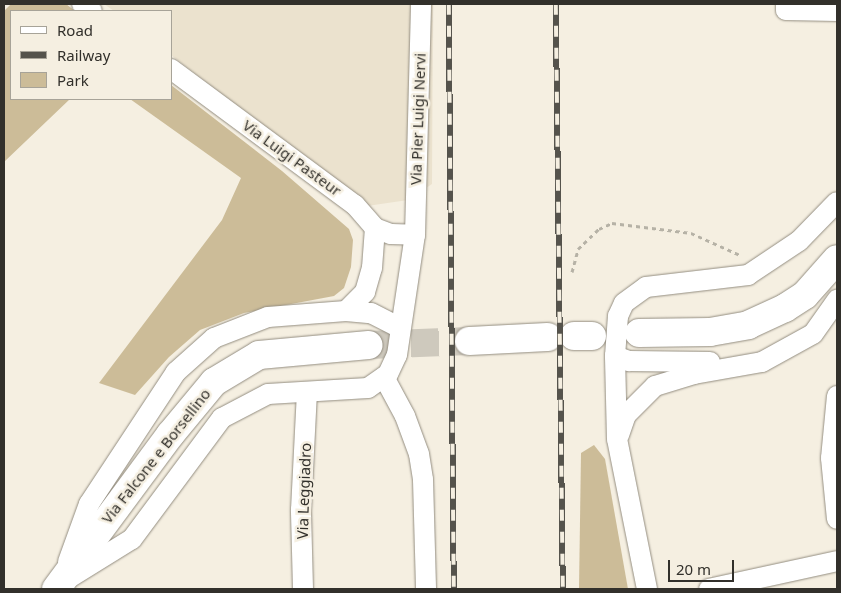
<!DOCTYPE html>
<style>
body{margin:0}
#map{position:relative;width:841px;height:593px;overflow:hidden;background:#f5efe1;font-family:"Noto Sans",sans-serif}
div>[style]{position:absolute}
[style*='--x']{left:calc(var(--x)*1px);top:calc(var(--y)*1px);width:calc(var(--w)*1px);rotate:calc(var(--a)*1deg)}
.built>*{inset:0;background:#ebe2ce}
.green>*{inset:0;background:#ccbc98}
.secondary-tunnel>*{height:28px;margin-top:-14px;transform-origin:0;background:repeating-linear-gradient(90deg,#cec9bd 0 28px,transparent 0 42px)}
.path>*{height:3px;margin-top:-1.5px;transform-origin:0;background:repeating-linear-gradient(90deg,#b6b2a6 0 4px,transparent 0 8px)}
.roads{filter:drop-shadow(0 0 1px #938d80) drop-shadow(0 0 1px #938d80)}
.minor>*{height:20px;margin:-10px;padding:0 10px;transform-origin:10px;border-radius:10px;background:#fff}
.secondary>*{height:28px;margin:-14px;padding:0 14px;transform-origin:14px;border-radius:14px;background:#fff}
.rail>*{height:5.5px;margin-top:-2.75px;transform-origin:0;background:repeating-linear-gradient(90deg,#f5efe1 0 11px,#55534c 0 22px);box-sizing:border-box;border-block:1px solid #55534c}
span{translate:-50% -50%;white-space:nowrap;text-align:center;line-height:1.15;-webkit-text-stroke:5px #f5efe1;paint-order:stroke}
.street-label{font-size:15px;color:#32302b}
.frame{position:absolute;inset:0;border:5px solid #32302b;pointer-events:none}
.legend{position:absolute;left:10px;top:10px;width:162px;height:90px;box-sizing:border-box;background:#f5efe1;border:1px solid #a7a398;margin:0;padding:6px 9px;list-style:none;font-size:15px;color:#32302b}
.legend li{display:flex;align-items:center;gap:10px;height:25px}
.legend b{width:25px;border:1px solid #a7a398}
.scale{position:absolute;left:668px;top:560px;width:66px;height:22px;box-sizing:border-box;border:2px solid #32302b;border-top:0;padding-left:6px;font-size:15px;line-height:18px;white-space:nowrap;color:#32302b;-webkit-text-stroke:4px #f5efe1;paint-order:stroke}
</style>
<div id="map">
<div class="built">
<i style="clip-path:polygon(104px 4px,433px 4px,432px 184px,408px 200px,367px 206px,171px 55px,171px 11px,114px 11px)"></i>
</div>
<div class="green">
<i style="clip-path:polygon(11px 4px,66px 4px,75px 11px,11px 11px,11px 99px,70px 99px,4px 162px,4px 11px)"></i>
<i style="clip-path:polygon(171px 85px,282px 171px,349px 229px,353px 240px,351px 267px,344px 288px,334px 296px,244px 313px,200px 330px,169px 357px,135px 395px,99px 383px,222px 220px,241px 178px,130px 99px,171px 99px)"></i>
<i style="clip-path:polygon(594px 445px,605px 459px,628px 589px,579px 589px,581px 453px)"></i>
</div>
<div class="secondary-tunnel">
<i style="--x:369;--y:345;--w:100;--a:-2.3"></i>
</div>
<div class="path">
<i style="--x:572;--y:272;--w:24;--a:-75"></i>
<i style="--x:578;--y:249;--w:29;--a:-44"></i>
<i style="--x:599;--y:229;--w:14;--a:-25"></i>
<i style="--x:612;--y:223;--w:80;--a:7.2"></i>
<i style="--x:691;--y:233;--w:54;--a:24.2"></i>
</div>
<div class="roads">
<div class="minor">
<i style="--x:82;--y:4;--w:12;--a:35"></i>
<i style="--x:786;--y:4;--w:6;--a:90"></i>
<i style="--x:786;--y:10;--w:51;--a:1.1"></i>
<i style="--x:171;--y:69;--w:229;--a:36.5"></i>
<i style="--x:355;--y:205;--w:30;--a:49"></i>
<i style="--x:375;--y:228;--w:17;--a:21"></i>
<i style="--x:391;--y:234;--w:24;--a:2"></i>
<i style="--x:346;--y:311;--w:27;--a:-45"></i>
<i style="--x:365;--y:292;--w:25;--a:-74"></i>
<i style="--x:372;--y:268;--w:40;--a:-85.7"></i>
<i style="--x:615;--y:356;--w:15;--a:20"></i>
<i style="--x:629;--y:361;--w:81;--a:0.7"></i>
<i style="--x:384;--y:377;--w:44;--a:61.7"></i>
<i style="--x:405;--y:416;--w:40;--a:69.8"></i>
<i style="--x:419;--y:454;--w:26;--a:81"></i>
<i style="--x:423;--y:480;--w:109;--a:88.4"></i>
<i style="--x:837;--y:396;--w:62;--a:95.5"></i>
<i style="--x:831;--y:458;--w:61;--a:84.4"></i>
<i style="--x:619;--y:435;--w:21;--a:-71"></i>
<i style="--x:626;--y:415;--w:41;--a:-45"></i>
<i style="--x:655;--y:386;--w:41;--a:-17.1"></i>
<i style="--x:694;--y:374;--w:69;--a:-10"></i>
<i style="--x:762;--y:362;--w:58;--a:-28.8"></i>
<i style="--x:813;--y:334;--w:42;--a:-54.8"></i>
<i style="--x:68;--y:562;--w:62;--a:-70.1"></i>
<i style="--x:89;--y:504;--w:158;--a:-56.6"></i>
<i style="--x:176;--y:372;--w:51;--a:-41.8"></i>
<i style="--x:214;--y:338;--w:58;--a:-21.3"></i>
<i style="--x:268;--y:317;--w:78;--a:-4.4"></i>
<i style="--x:346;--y:311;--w:25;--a:5"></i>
<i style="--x:371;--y:313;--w:33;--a:27"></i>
<i style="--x:69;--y:578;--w:74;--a:-31.8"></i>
<i style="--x:132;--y:539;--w:151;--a:-53.4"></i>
<i style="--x:222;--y:418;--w:52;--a:-27.6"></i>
<i style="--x:268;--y:394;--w:100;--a:-3.4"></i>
<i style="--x:368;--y:388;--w:24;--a:-35"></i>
<i style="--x:388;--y:374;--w:21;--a:-65"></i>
<i style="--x:397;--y:355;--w:121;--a:-81.5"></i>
<i style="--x:415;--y:235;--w:231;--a:-88.5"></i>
<i style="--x:303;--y:589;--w:79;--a:-91.5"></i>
<i style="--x:301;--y:510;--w:117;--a:-87.1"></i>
<i style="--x:647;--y:589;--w:153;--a:-101.3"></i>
<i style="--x:617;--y:439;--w:83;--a:-91.4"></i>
<i style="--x:615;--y:356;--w:40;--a:-85.7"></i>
<i style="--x:618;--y:316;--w:14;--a:-65"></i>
<i style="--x:624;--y:303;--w:27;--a:-36"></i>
<i style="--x:646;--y:287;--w:103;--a:-6.7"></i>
<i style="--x:748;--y:275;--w:61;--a:-33.7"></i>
<i style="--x:799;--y:241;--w:54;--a:-45.7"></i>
<i style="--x:709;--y:589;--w:131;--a:-12.3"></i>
</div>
<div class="secondary">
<i style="--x:639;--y:333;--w:71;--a:-0.8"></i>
<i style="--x:710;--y:332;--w:39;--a:-10"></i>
<i style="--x:748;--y:325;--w:41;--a:-24.7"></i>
<i style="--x:785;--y:308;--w:24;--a:-33"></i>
<i style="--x:805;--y:295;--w:48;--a:-48.4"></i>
<i style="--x:574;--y:336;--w:18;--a:0"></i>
<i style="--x:469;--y:341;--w:79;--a:-2.9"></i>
<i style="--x:56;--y:589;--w:192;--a:-53.5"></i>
<i style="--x:170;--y:435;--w:69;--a:-50.3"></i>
<i style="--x:214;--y:382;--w:52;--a:-31"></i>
<i style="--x:259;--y:355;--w:110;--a:-5.2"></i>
</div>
</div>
<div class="rail">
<i style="--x:449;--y:4;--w:585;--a:89.51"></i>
<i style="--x:556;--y:4;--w:585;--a:89.31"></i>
</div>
<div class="street-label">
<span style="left:418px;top:119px;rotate:-88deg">Via Pier Luigi Nervi</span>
<span style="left:292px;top:158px;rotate:36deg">Via Luigi Pasteur</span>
<span style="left:156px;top:456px;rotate:-52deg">Via Falcone e Borsellino</span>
<span style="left:304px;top:491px;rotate:-88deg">Via Leggiadro</span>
</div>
<div class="frame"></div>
<ul class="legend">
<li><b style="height:6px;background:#fff"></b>Road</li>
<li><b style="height:6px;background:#55534c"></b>Railway</li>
<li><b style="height:14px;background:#ccbc98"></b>Park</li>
</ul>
<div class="scale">20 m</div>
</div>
